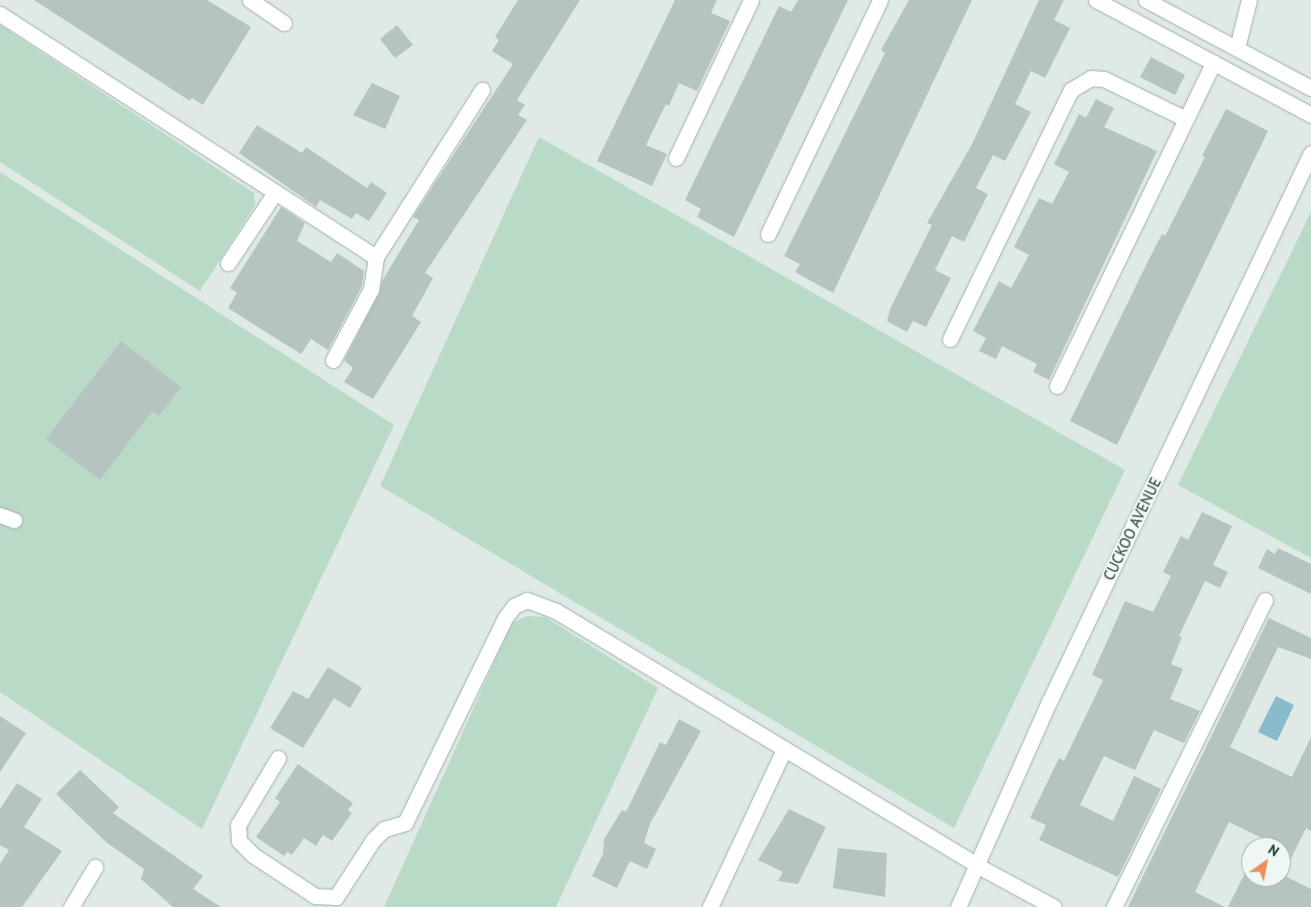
<!DOCTYPE html>
<style>
body{margin:0}
#map{position:relative;width:1311px;height:907px;overflow:hidden;background:#dfeae6;font-family:"PT Sans",sans-serif}
div>[style]{position:absolute}
[style*='--x']{left:calc(var(--x)*1px);top:calc(var(--y)*1px);width:calc(var(--w)*1px);rotate:calc(var(--a)*1deg)}
.green>*{inset:0;background:#b9dac6}
.water>*{inset:0;background:#89bbcd}
.building>*{inset:0;background:#b5c4c0}
.roads{filter:drop-shadow(0 0 1px #a2b1ad) drop-shadow(0 0 1px #a2b1ad)}
.minor>*{height:15px;margin:-7.5px;padding:0 7.5px;transform-origin:7.5px;border-radius:7.5px;background:#fff}
span{translate:-50% -50%;white-space:nowrap;text-align:center;line-height:1.15;-webkit-text-stroke:4.5px #eff7f4;paint-order:stroke}
.street-label{font-size:15px;color:#213935}
.north{position:absolute;left:1241px;top:837px;width:50px;height:50px;box-sizing:border-box;background:#eff7f4;border:1px solid #9daba8;border-radius:50%;rotate:33deg;font-size:14px;font-weight:700;line-height:20px;text-align:center;color:#213935}
.north::after{content:'';display:block;margin:auto;width:18px;height:22px;background:#ec905b;clip-path:polygon(50% 0,100% 100%,50% 72%,0 100%)}
</style>
<div id="map">
<div class="green">
<i style="clip-path:polygon(0 25px,254px 193px,255px 205px,200px 291px,0 162px)"></i>
<i style="clip-path:polygon(539px 137px,1125px 470px,954px 828px,380px 486px)"></i>
<i style="clip-path:polygon(0 172px,394px 425px,202px 829px,0 692px)"></i>
<i style="clip-path:polygon(1311px 212px,1311px 558px,1178px 485px)"></i>
<i style="clip-path:polygon(527px 616px,545px 617px,658px 688px,556px 907px,384px 907px,512px 623px)"></i>
</div>
<div class="water">
<i style="clip-path:polygon(1276px 696px,1294px 705px,1277px 741px,1258px 732px)"></i>
</div>
<div class="building">
<i style="clip-path:polygon(34px 0,207px 0,251px 27px,203px 105px,192px 98px,190px 101px)"></i>
<i style="clip-path:polygon(518px 0,580px 0,517px 100px,525px 105px,518px 115px,527px 120px,425px 273px,433px 278px,412px 316px,421px 322px,373px 399px,344px 382px,353px 368px,344px 360px,379px 293px,382px 281px,419px 220px,413px 217px,513px 64px,492px 51px,499px 40px,495px 37px)"></i>
<i style="clip-path:polygon(675px 0,717px 0,711px 13px,730px 21px,697px 91px,679px 83px,669px 106px,666px 104px,646px 145px,667px 154px,652px 186px,597px 161px)"></i>
<i style="clip-path:polygon(798px 0,848px 0,734px 237px,697px 217px,701px 209px,685px 200px,779px 6px,791px 12px)"></i>
<i style="clip-path:polygon(909px 0,972px 0,833px 293px,795px 272px,800px 264px,784px 256px,885px 53px,881px 50px)"></i>
<i style="clip-path:polygon(1039px 0,1064px 0,1054px 20px,1070px 28px,1045px 78px,1031px 71px,1015px 104px,1031px 112px,1005px 161px,993px 155px,976px 188px,988px 194px,964px 242px,952px 236px,935px 270px,951px 278px,926px 327px,913px 321px,907px 332px,887px 321px,890px 309px,932px 225px,927px 223px,972px 144px)"></i>
<i style="clip-path:polygon(397px 25px,413px 45px,395px 58px,380px 39px)"></i>
<i style="clip-path:polygon(1151px 57px,1185px 75px,1175px 95px,1140px 77px)"></i>
<i style="clip-path:polygon(372px 83px,400px 96px,385px 129px,353px 115px)"></i>
<i style="clip-path:polygon(1096px 99px,1114px 108px,1104px 127px,1157px 151px,1049px 380px,1033px 372px,1037px 364px,1002px 346px,996px 359px,979px 351px,986px 338px,973px 331px,999px 281px,1011px 288px,1029px 255px,1014px 247px,1039px 198px,1052px 204px,1069px 172px,1054px 164px,1079px 114px,1086px 118px)"></i>
<i style="clip-path:polygon(1226px 109px,1268px 131px,1117px 445px,1070px 421px,1150px 257px,1162px 234px,1165px 236px,1205px 157px,1202px 156px)"></i>
<i style="clip-path:polygon(257px 125px,302px 153px,306px 147px,367px 188px,371px 182px,387px 193px,369px 221px,356px 213px,352px 219px,320px 200px,316px 207px,239px 153px)"></i>
<i style="clip-path:polygon(281px 207px,305px 223px,297px 241px,331px 262px,337px 253px,364px 271px,362px 286px,328px 350px,311px 339px,301px 354px,228px 308px,237px 293px,230px 288px)"></i>
<i style="clip-path:polygon(121px 341px,181px 387px,159px 416px,152px 411px,100px 480px,46px 439px)"></i>
<i style="clip-path:polygon(1202px 512px,1232px 526px,1213px 565px,1228px 572px,1220px 588px,1205px 581px,1179px 636px,1182px 637px,1171px 664px,1183px 669px,1170px 699px,1200px 711px,1184px 743px,1154px 730px,1135px 770px,1104px 756px,1080px 805px,1113px 821px,1134px 776px,1161px 789px,1118px 877px,1039px 840px,1046px 825px,1030px 818px,1059px 758px,1064px 761px,1103px 680px,1092px 675px,1125px 601px,1153px 612px,1171px 576px,1163px 572px,1181px 536px,1188px 540px)"></i>
<i style="clip-path:polygon(1278px 548px,1311px 564px,1311px 594px,1258px 568px,1267px 549px,1275px 554px)"></i>
<i style="clip-path:polygon(1269px 618px,1311px 638px,1311px 659px,1278px 647px,1230px 747px,1292px 777px,1311px 737px,1311px 831px,1306px 828px,1283px 875px,1311px 889px,1311px 907px,1228px 907px,1251px 861px,1251px 877px,1281px 877px,1281px 847px,1258px 847px,1262px 838px,1229px 822px,1195px 892px,1225px 907px,1128px 907px)"></i>
<i style="clip-path:polygon(328px 667px,362px 688px,350px 708px,334px 698px,303px 748px,270px 728px,293px 691px,308px 699px)"></i>
<i style="clip-path:polygon(0 716px,26px 733px,0 772px)"></i>
<i style="clip-path:polygon(679px 719px,701px 731px,650px 824px,644px 843px,656px 849px,647px 869px,630px 861px,617px 888px,592px 876px,603px 854px,604px 839px,622px 810px,626px 812px,660px 742px,666px 745px)"></i>
<i style="clip-path:polygon(298px 764px,353px 803px,348px 810px,352px 813px,332px 841px,323px 835px,316px 846px,304px 838px,292px 855px,287px 852px,284px 856px,256px 837px,280px 802px,275px 798px)"></i>
<i style="clip-path:polygon(80px 770px,119px 807px,113px 813px,203px 876px,193px 889px,221px 907px,173px 907px,141px 879px,144px 869px,106px 842px,56px 794px)"></i>
<i style="clip-path:polygon(17px 783px,42px 799px,24px 827px,62px 851px,22px 907px,0 907px,0 864px,9px 850px,0 845px,0 809px)"></i>
<i style="clip-path:polygon(789px 809px,826px 827px,798px 884px,778px 881px,783px 872px,758px 860px)"></i>
<i style="clip-path:polygon(838px 848px,887px 853px,885px 897px,833px 888px)"></i>
</div>
<div class="roads">
<div class="minor">
<i style="--x:250;--y:0;--w:41;--a:34.1"></i>
<i style="--x:1096;--y:0;--w:244;--a:28.1"></i>
<i style="--x:1146;--y:0;--w:187;--a:28.1"></i>
<i style="--x:0;--y:14;--w:448;--a:32.9"></i>
<i style="--x:376;--y:257;--w:198;--a:-57.6"></i>
<i style="--x:1237;--y:48;--w:49;--a:-76"></i>
<i style="--x:676;--y:158;--w:175;--a:-64.6"></i>
<i style="--x:768;--y:234;--w:259;--a:-64.4"></i>
<i style="--x:228;--y:263;--w:83;--a:-56.3"></i>
<i style="--x:950;--y:339;--w:277;--a:-64.1"></i>
<i style="--x:1071;--y:90;--w:23;--a:-31"></i>
<i style="--x:1091;--y:78;--w:13;--a:4"></i>
<i style="--x:1104;--y:79;--w:91;--a:26"></i>
<i style="--x:333;--y:360;--w:81;--a:-61.8"></i>
<i style="--x:371;--y:289;--w:32;--a:-81"></i>
<i style="--x:1057;--y:386;--w:359;--a:-64.2"></i>
<i style="--x:0;--y:515;--w:15;--a:20"></i>
<i style="--x:278;--y:758;--w:78;--a:120.8"></i>
<i style="--x:238;--y:825;--w:16;--a:86"></i>
<i style="--x:239;--y:841;--w:20;--a:45"></i>
<i style="--x:253;--y:855;--w:74;--a:33.5"></i>
<i style="--x:315;--y:896;--w:21;--a:3"></i>
<i style="--x:336;--y:897;--w:68;--a:-57"></i>
<i style="--x:373;--y:840;--w:16;--a:-45"></i>
<i style="--x:384;--y:829;--w:22;--a:-16"></i>
<i style="--x:405;--y:823;--w:228;--a:-64"></i>
<i style="--x:505;--y:618;--w:15;--a:-53"></i>
<i style="--x:514;--y:606;--w:14;--a:-25"></i>
<i style="--x:527;--y:600;--w:31;--a:21"></i>
<i style="--x:556;--y:611;--w:493;--a:31.1"></i>
<i style="--x:978;--y:866;--w:86;--a:28.3"></i>
<i style="--x:71;--y:907;--w:47;--a:-59"></i>
<i style="--x:710;--y:907;--w:174;--a:-64.8"></i>
<i style="--x:958;--y:907;--w:224;--a:-66.1"></i>
<i style="--x:1049;--y:702;--w:608;--a:-64.49"></i>
<i style="--x:1114;--y:907;--w:342;--a:-63.8"></i>
</div>
</div>
<div class="street-label">
<span style="left:1132px;top:529px;rotate:-64deg">CUCKOO AVENUE</span>
</div>
<div class="north">N</div>
</div>
